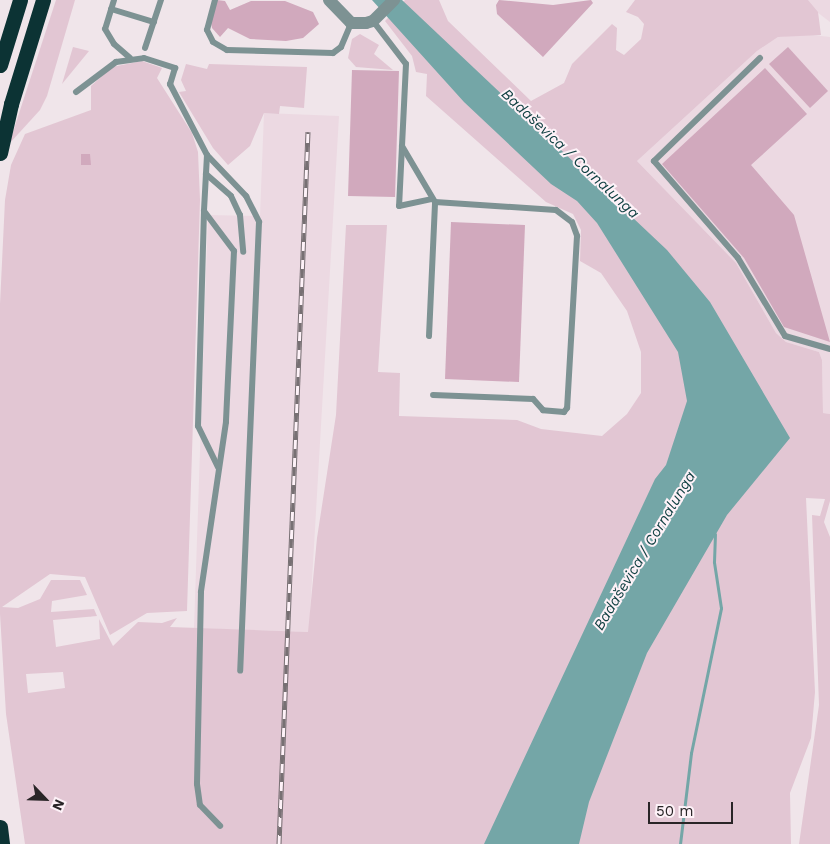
<!DOCTYPE html>
<meta charset="utf-8">
<style>
body{margin:0}
#map{position:relative;width:830px;height:844px;overflow:hidden;background:#f0e5ea;font-family:"Work Sans",sans-serif}
div>[style]{position:absolute}
[style*='--x']{left:calc(var(--x)*1px);top:calc(var(--y)*1px);width:calc(var(--w)*1px);rotate:calc(var(--a)*1deg)}
.built>*{inset:0;background:#ecd9e2}
.green>*{inset:0;background:#e2c6d3}
.water>*{inset:0;background:#74a6a7}
.stream>*{height:3px;margin:-1.5px;padding:0 1.5px;transform-origin:1.5px;border-radius:1.5px;background:#74a6a7}
.building>*{inset:0;background:#d1a9bd}
.lane>*{height:6px;margin:-3px;padding:0 3px;transform-origin:3px;border-radius:3px;background:#7d9293}
.street>*{height:12px;margin:-6px;padding:0 6px;transform-origin:6px;border-radius:6px;background:#7d9293}
.highway>*{height:15px;margin:-7.5px;padding:0 7.5px;transform-origin:7.5px;border-radius:7.5px;background:#0c3334}
.rail>*{height:5px;margin-top:-2.5px;transform-origin:0;background:repeating-linear-gradient(90deg,#fef2f8 0 9px,#777073 0 18px);box-sizing:border-box;border-block:1px solid #777073}
span{translate:-50% -50%;white-space:nowrap;text-align:center;line-height:1.15;-webkit-text-stroke:4px #fef2f8;paint-order:stroke}
.water-label{font-size:15px;color:#104042;font-style:italic}
.north{position:absolute;left:20px;top:774px;width:50px;height:50px;-webkit-text-stroke:4px #fef2f8;paint-order:stroke;rotate:114deg;font-size:14px;font-weight:700;line-height:20px;text-align:center;color:#292527}
.north::after{content:'';display:block;margin:auto;width:18px;height:22px;background:#292527;clip-path:polygon(50% 0,100% 100%,50% 72%,0 100%)}
.scale{position:absolute;left:648px;top:802px;width:85px;height:22px;box-sizing:border-box;border:2px solid #292527;border-top:0;padding-left:6px;font-size:15px;line-height:18px;white-space:nowrap;color:#292527;-webkit-text-stroke:4px #fef2f8;paint-order:stroke}
</style>
<div id="map">
<div class="built">
<i style="clip-path:polygon(808px 0,830px 0,830px 22px,813px 9px)"></i>
<i style="clip-path:polygon(804px 34px,830px 37px,830px 414px,823px 413px,822px 360px,819px 352px,786px 342px,776px 333px,736px 263px,637px 161px,757px 51px,778px 37px)"></i>
<i style="clip-path:polygon(264px 113px,339px 116px,309px 632px,194px 628px,208px 215px,260px 216px)"></i>
</div>
<div class="green">
<i style="clip-path:polygon(56px 0,75px 0,47px 96px,40px 110px,9px 144px)"></i>
<i style="clip-path:polygon(evenodd,405px 0,439px 0,448px 21px,531px 101px,564px 83px,572px 64px,612px 24px,617px 28px,616px 50px,624px 55px,641px 39px,644px 24px,638px 17px,626px 12px,635px 0,808px 0,818px 12px,821px 35px,778px 37px,757px 51px,637px 161px,736px 263px,776px 333px,786px 342px,819px 352px,822px 360px,823px 413px,830px 414px,830px 501px,824px 522px,830px 537px,830px 844px,799px 844px,819px 705px,812px 515px,820px 516px,825px 499px,806px 498px,815px 692px,811px 738px,790px 793px,791px 844px,25px 844px,6px 714px,0 614px,0 304px,5px 200px,11px 165px,25px 134px,91px 110px,91px 86px,112px 67px,142px 61px,162px 68px,157px 78px,192px 133px,198px 152px,200px 200px,187px 611px,147px 613px,110px 635px,85px 577px,50px 574px,2px 607px,18px 608px,40px 599px,51px 580px,80px 580px,87px 595px,52px 601px,51px 612px,94px 609px,97px 616px,53px 620px,56px 647px,100px 639px,99px 619px,113px 646px,138px 622px,162px 623px,177px 618px,170px 627px,308px 632px,317px 538px,336px 415px,346px 225px,387px 225px,378px 372px,400px 373px,399px 416px,517px 420px,541px 429px,602px 436px,627px 414px,641px 393px,641px 352px,627px 311px,601px 273px,580px 261px,581px 230px,573px 214px,546px 202px,426px 96px,427px 74px,416px 72px,412px 56px,385px 21px,405px 0,63px 672px,65px 688px,28px 693px,26px 674px,63px 672px)"></i>
<i style="clip-path:polygon(360px 34px,379px 45px,374px 54px,393px 70px,356px 67px,348px 58px,352px 39px)"></i>
<i style="clip-path:polygon(73px 47px,89px 51px,62px 84px)"></i>
<i style="clip-path:polygon(186px 64px,207px 69px,209px 64px,307px 67px,304px 108px,280px 106px,279px 114px,264px 113px,250px 146px,228px 165px,213px 148px,179px 92px,186px 91px,181px 80px)"></i>
</div>
<div class="water">
<i style="clip-path:polygon(372px 0,402px 0,667px 250px,710px 302px,790px 438px,727px 515px,647px 653px,589px 802px,579px 844px,484px 844px,655px 479px,666px 465px,687px 401px,678px 352px,597px 223px,577px 201px,551px 184px,464px 102px)"></i>
</div>
<div class="stream">
<i style="--x:680;--y:844;--w:92;--a:-83.1"></i>
<i style="--x:691;--y:753;--w:148;--a:-78.3"></i>
<i style="--x:721;--y:608;--w:47;--a:-98.7"></i>
<i style="--x:714;--y:562;--w:28;--a:-88"></i>
</div>
<div class="building">
<i style="clip-path:polygon(217px 0,225px 1px,230px 10px,251px 1px,285px 1px,313px 12px,319px 24px,303px 38px,286px 41px,250px 39px,228px 28px,220px 37px,212px 28px,210px 18px)"></i>
<i style="clip-path:polygon(499px 0,553px 5px,591px 0,593px 3px,543px 57px,497px 14px,496px 5px)"></i>
<i style="clip-path:polygon(788px 47px,828px 91px,810px 108px,769px 64px)"></i>
<i style="clip-path:polygon(765px 68px,807px 114px,751px 165px,794px 215px,830px 342px,784px 327px,744px 258px,662px 164px)"></i>
<i style="clip-path:polygon(352px 70px,399px 71px,395px 197px,348px 196px)"></i>
<i style="clip-path:polygon(81px 154px,90px 154px,91px 165px,81px 165px)"></i>
<i style="clip-path:polygon(451px 222px,525px 225px,519px 382px,445px 379px)"></i>
</div>
<div class="lane">
<i style="--x:114;--y:0;--w:30;--a:107"></i>
<i style="--x:105;--y:29;--w:17;--a:59"></i>
<i style="--x:114;--y:44;--w:21;--a:41"></i>
<i style="--x:215;--y:0;--w:31;--a:105"></i>
<i style="--x:207;--y:30;--w:13;--a:63"></i>
<i style="--x:213;--y:42;--w:16;--a:30"></i>
<i style="--x:227;--y:50;--w:106;--a:1.6"></i>
<i style="--x:333;--y:53;--w:10;--a:-37"></i>
<i style="--x:341;--y:47;--w:26;--a:-67"></i>
<i style="--x:111;--y:9;--w:45;--a:16.8"></i>
<i style="--x:373;--y:21;--w:54;--a:52.5"></i>
<i style="--x:406;--y:64;--w:142;--a:92.8"></i>
<i style="--x:399;--y:206;--w:33;--a:-12"></i>
<i style="--x:145;--y:48;--w:51;--a:-71.6"></i>
<i style="--x:760;--y:58;--w:148;--a:135.8"></i>
<i style="--x:654;--y:161;--w:128;--a:49.1"></i>
<i style="--x:738;--y:258;--w:91;--a:58.9"></i>
<i style="--x:785;--y:336;--w:47;--a:16.1"></i>
<i style="--x:76;--y:92;--w:50;--a:-36.9"></i>
<i style="--x:116;--y:62;--w:28;--a:-8"></i>
<i style="--x:144;--y:58;--w:33;--a:18"></i>
<i style="--x:175;--y:68;--w:17;--a:107"></i>
<i style="--x:170;--y:84;--w:80;--a:62.5"></i>
<i style="--x:207;--y:155;--w:57;--a:46.4"></i>
<i style="--x:246;--y:196;--w:29;--a:63"></i>
<i style="--x:259;--y:222;--w:449;--a:92.4"></i>
<i style="--x:402;--y:146;--w:65;--a:59.5"></i>
<i style="--x:435;--y:202;--w:121;--a:3.8"></i>
<i style="--x:556;--y:210;--w:20;--a:37"></i>
<i style="--x:572;--y:222;--w:15;--a:70"></i>
<i style="--x:577;--y:236;--w:172;--a:93.3"></i>
<i style="--x:567;--y:408;--w:5;--a:127"></i>
<i style="--x:564;--y:412;--w:21;--a:-175"></i>
<i style="--x:543;--y:410;--w:15;--a:-132"></i>
<i style="--x:533;--y:399;--w:100;--a:-177.7"></i>
<i style="--x:207;--y:155;--w:56;--a:93.1"></i>
<i style="--x:204;--y:211;--w:50;--a:53.1"></i>
<i style="--x:234;--y:251;--w:171;--a:92.7"></i>
<i style="--x:226;--y:422;--w:172;--a:98.4"></i>
<i style="--x:201;--y:592;--w:192;--a:91.2"></i>
<i style="--x:197;--y:784;--w:21;--a:82"></i>
<i style="--x:200;--y:805;--w:29;--a:46"></i>
<i style="--x:206;--y:174;--w:33;--a:41"></i>
<i style="--x:231;--y:196;--w:21;--a:65"></i>
<i style="--x:240;--y:215;--w:37;--a:85"></i>
<i style="--x:204;--y:211;--w:215;--a:91.6"></i>
<i style="--x:198;--y:426;--w:46;--a:64"></i>
<i style="--x:429;--y:336;--w:134;--a:-87.4"></i>
</div>
<div class="street">
<i style="--x:329;--y:0;--w:32;--a:46"></i>
<i style="--x:351;--y:23;--w:15;--a:0"></i>
<i style="--x:366;--y:23;--w:7;--a:-16"></i>
<i style="--x:373;--y:21;--w:30;--a:-45"></i>
</div>
<div class="highway">
<i style="--x:0;--y:65;--w:68;--a:-72.9"></i>
<i style="--x:0;--y:153;--w:50;--a:-77.3"></i>
<i style="--x:11;--y:104;--w:109;--a:-72.9"></i>
<i style="--x:0;--y:827;--w:17;--a:83"></i>
</div>
<div class="rail">
<i style="--x:279;--y:844;--w:713;--a:-87.67"></i>
</div>
<div class="water-label">
<span style="left:570px;top:154px;rotate:43deg">Badaševica / Cornalunga</span>
<span style="left:645px;top:551px;rotate:-59deg">Badaševica / Cornalunga</span>
</div>
<div class="north">N</div>
<div class="scale">50 m</div>
</div>
